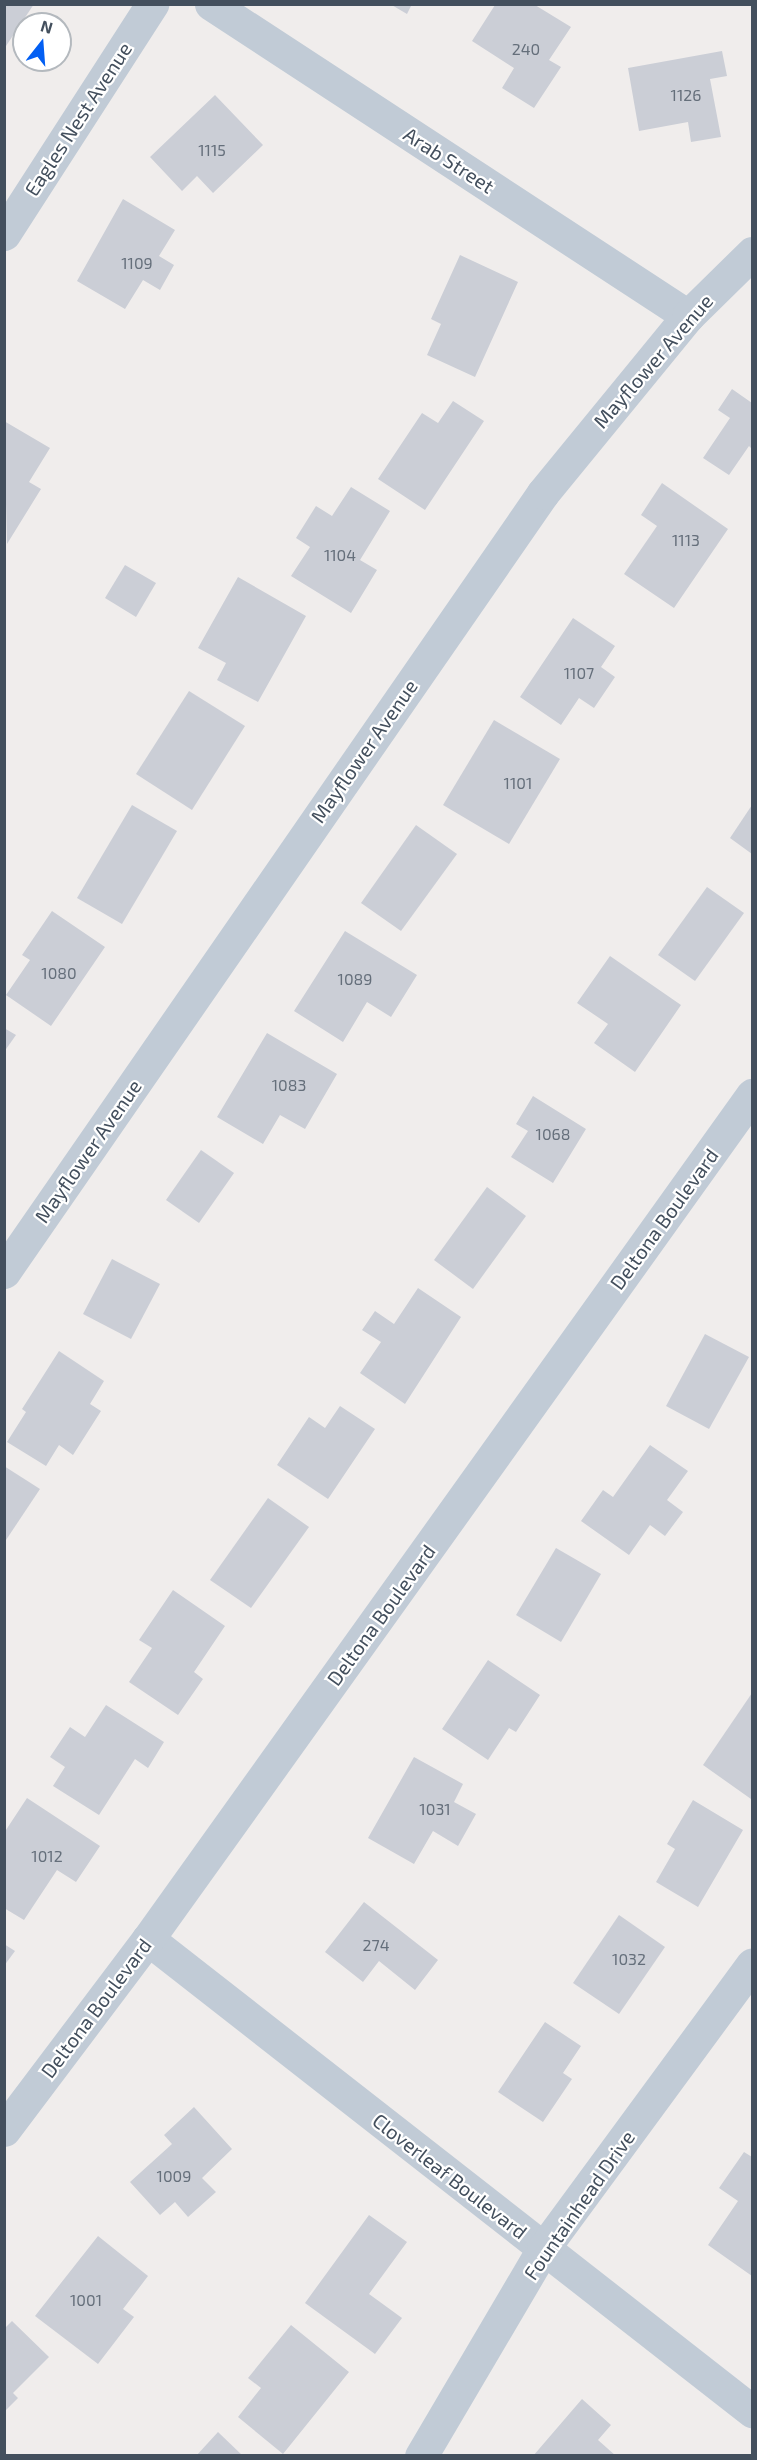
<!DOCTYPE html>
<style>
body{margin:0}
#map{position:relative;width:757px;height:2460px;overflow:hidden;background:#f0edec;font-family:"Exo 2",sans-serif}
div>[style]{position:absolute}
[style*='--x']{left:calc(var(--x)*1px);top:calc(var(--y)*1px);width:calc(var(--w)*1px);rotate:calc(var(--a)*1deg)}
.building>*{inset:0;background:#cbced6}
.minor>*{height:33px;margin:-16.5px;padding:0 16.5px;transform-origin:16.5px;border-radius:16.5px;background:#c1cbd6}
span{translate:-50% -50%;white-space:nowrap;text-align:center;line-height:1.15;-webkit-text-stroke:4.5px #fff;paint-order:stroke}
.number-label{font-size:16px;color:#656f7b}
.number-label span{-webkit-text-stroke-width:0}
.street-label{font-size:20px;color:#434f5d}
.frame{position:absolute;inset:0;border:6px solid #434f5d;pointer-events:none}
.north{position:absolute;left:12px;top:12px;width:60px;height:60px;box-sizing:border-box;background:#fff;border:2px solid #b4b9be;border-radius:50%;rotate:17deg;font-size:16px;font-weight:700;line-height:24px;text-align:center;color:#434f5d}
.north::after{content:'';display:block;margin:auto;width:21px;height:27px;background:#035ff3;clip-path:polygon(50% 0,100% 100%,50% 72%,0 100%)}
</style>
<div id="map">
<div class="building">
<i style="clip-path:polygon(4px 4px,34px 4px,4px 49px)"></i>
<i style="clip-path:polygon(390px 4px,412px 4px,407px 14px)"></i>
<i style="clip-path:polygon(495px 5px,535px 5px,571px 27px,549px 60px,561px 67px,534px 108px,502px 88px,514px 68px,472px 41px)"></i>
<i style="clip-path:polygon(722px 51px,727px 76px,710px 79px,721px 137px,691px 142px,688px 122px,639px 131px,628px 68px)"></i>
<i style="clip-path:polygon(215px 95px,263px 145px,213px 193px,197px 176px,182px 191px,150px 157px)"></i>
<i style="clip-path:polygon(123px 199px,175px 230px,159px 256px,174px 265px,160px 290px,143px 280px,125px 309px,77px 281px)"></i>
<i style="clip-path:polygon(460px 255px,518px 282px,475px 377px,427px 355px,441px 324px,431px 319px)"></i>
<i style="clip-path:polygon(732px 389px,752px 403px,752px 449px,749px 446px,729px 475px,703px 458px,730px 418px,718px 410px)"></i>
<i style="clip-path:polygon(453px 401px,484px 421px,425px 510px,378px 479px,422px 413px,438px 423px)"></i>
<i style="clip-path:polygon(4px 421px,50px 448px,29px 482px,41px 489px,7px 544px)"></i>
<i style="clip-path:polygon(662px 483px,728px 529px,674px 608px,624px 574px,657px 526px,641px 515px)"></i>
<i style="clip-path:polygon(351px 487px,390px 511px,360px 560px,377px 570px,351px 613px,291px 576px,310px 547px,296px 538px,316px 506px,332px 516px)"></i>
<i style="clip-path:polygon(125px 565px,156px 583px,136px 617px,105px 598px)"></i>
<i style="clip-path:polygon(238px 577px,306px 616px,258px 702px,217px 680px,226px 663px,198px 648px)"></i>
<i style="clip-path:polygon(573px 618px,615px 646px,601px 667px,615px 677px,594px 708px,579px 698px,561px 725px,520px 697px)"></i>
<i style="clip-path:polygon(189px 691px,245px 726px,192px 810px,136px 774px)"></i>
<i style="clip-path:polygon(494px 720px,560px 759px,509px 844px,443px 805px)"></i>
<i style="clip-path:polygon(132px 805px,177px 831px,122px 924px,77px 898px)"></i>
<i style="clip-path:polygon(752px 805px,752px 854px,730px 838px)"></i>
<i style="clip-path:polygon(416px 825px,457px 854px,401px 931px,361px 903px)"></i>
<i style="clip-path:polygon(707px 887px,744px 913px,695px 981px,658px 955px)"></i>
<i style="clip-path:polygon(52px 911px,105px 947px,51px 1026px,6px 995px,30px 960px,22px 955px)"></i>
<i style="clip-path:polygon(345px 931px,417px 975px,391px 1017px,367px 1002px,343px 1042px,294px 1011px)"></i>
<i style="clip-path:polygon(610px 956px,681px 1005px,635px 1072px,594px 1043px,608px 1024px,577px 1003px)"></i>
<i style="clip-path:polygon(4px 1028px,16px 1035px,4px 1052px)"></i>
<i style="clip-path:polygon(267px 1033px,337px 1074px,305px 1129px,280px 1115px,263px 1144px,217px 1117px)"></i>
<i style="clip-path:polygon(533px 1096px,586px 1129px,553px 1183px,511px 1157px,528px 1131px,516px 1124px)"></i>
<i style="clip-path:polygon(201px 1150px,234px 1173px,199px 1223px,166px 1200px)"></i>
<i style="clip-path:polygon(487px 1187px,526px 1216px,473px 1289px,434px 1260px)"></i>
<i style="clip-path:polygon(112px 1259px,160px 1284px,131px 1339px,83px 1314px)"></i>
<i style="clip-path:polygon(418px 1288px,461px 1317px,405px 1404px,360px 1373px,381px 1342px,362px 1330px,375px 1311px,394px 1324px)"></i>
<i style="clip-path:polygon(705px 1334px,749px 1357px,709px 1429px,666px 1406px)"></i>
<i style="clip-path:polygon(59px 1351px,104px 1381px,90px 1404px,101px 1411px,73px 1455px,59px 1445px,46px 1466px,7px 1442px,26px 1412px,22px 1409px)"></i>
<i style="clip-path:polygon(340px 1406px,375px 1429px,328px 1499px,277px 1465px,309px 1417px,325px 1428px)"></i>
<i style="clip-path:polygon(650px 1445px,688px 1471px,667px 1500px,683px 1512px,665px 1536px,650px 1525px,629px 1555px,581px 1521px,603px 1490px,613px 1497px)"></i>
<i style="clip-path:polygon(4px 1466px,40px 1489px,4px 1543px)"></i>
<i style="clip-path:polygon(268px 1498px,309px 1527px,251px 1608px,210px 1580px)"></i>
<i style="clip-path:polygon(556px 1548px,601px 1574px,561px 1642px,516px 1615px)"></i>
<i style="clip-path:polygon(173px 1590px,225px 1626px,194px 1672px,203px 1679px,178px 1715px,129px 1682px,152px 1648px,139px 1640px)"></i>
<i style="clip-path:polygon(488px 1660px,540px 1695px,516px 1732px,509px 1728px,488px 1760px,442px 1729px)"></i>
<i style="clip-path:polygon(752px 1693px,752px 1796px,751px 1799px,703px 1765px)"></i>
<i style="clip-path:polygon(106px 1705px,164px 1742px,148px 1768px,135px 1759px,99px 1815px,53px 1786px,65px 1767px,50px 1757px,70px 1727px,85px 1737px)"></i>
<i style="clip-path:polygon(414px 1757px,463px 1784px,454px 1802px,476px 1814px,458px 1846px,433px 1831px,414px 1864px,368px 1838px)"></i>
<i style="clip-path:polygon(27px 1798px,100px 1846px,76px 1882px,57px 1870px,24px 1920px,4px 1908px,4px 1833px)"></i>
<i style="clip-path:polygon(693px 1800px,743px 1830px,698px 1907px,656px 1882px,675px 1849px,667px 1844px)"></i>
<i style="clip-path:polygon(364px 1902px,438px 1960px,415px 1990px,379px 1961px,363px 1982px,325px 1952px)"></i>
<i style="clip-path:polygon(619px 1915px,665px 1947px,619px 2014px,573px 1983px)"></i>
<i style="clip-path:polygon(4px 1944px,15px 1951px,4px 1966px)"></i>
<i style="clip-path:polygon(545px 2022px,581px 2046px,563px 2073px,572px 2079px,543px 2122px,498px 2092px)"></i>
<i style="clip-path:polygon(194px 2107px,232px 2149px,202px 2178px,216px 2192px,188px 2217px,175px 2202px,160px 2215px,130px 2182px,172px 2144px,164px 2135px)"></i>
<i style="clip-path:polygon(744px 2152px,752px 2157px,752px 2276px,708px 2245px,738px 2201px,719px 2188px)"></i>
<i style="clip-path:polygon(369px 2215px,407px 2242px,369px 2294px,402px 2318px,375px 2354px,305px 2303px)"></i>
<i style="clip-path:polygon(98px 2236px,148px 2276px,123px 2309px,134px 2317px,98px 2364px,35px 2316px)"></i>
<i style="clip-path:polygon(12px 2321px,49px 2357px,13px 2393px,18px 2398px,4px 2412px,4px 2329px)"></i>
<i style="clip-path:polygon(291px 2325px,349px 2372px,283px 2454px,238px 2417px,261px 2388px,248px 2378px)"></i>
<i style="clip-path:polygon(582px 2399px,611px 2425px,598px 2440px,616px 2456px,533px 2456px)"></i>
<i style="clip-path:polygon(218px 2432px,243px 2456px,196px 2456px)"></i>
</div>
<div class="minor">
<i style="--x:211;--y:4;--w:570;--a:33.19"></i>
<i style="--x:4;--y:234;--w:274;--a:-57.2"></i>
<i style="--x:4;--y:1272;--w:947;--a:-55.32"></i>
<i style="--x:543;--y:493;--w:229;--a:-50.7"></i>
<i style="--x:688;--y:316;--w:90;--a:-44.5"></i>
<i style="--x:148;--y:1939;--w:767;--a:38.01"></i>
<i style="--x:4;--y:2130;--w:239;--a:-53"></i>
<i style="--x:148;--y:1939;--w:1038;--a:-54.41"></i>
<i style="--x:421;--y:2456;--w:240;--a:-59.5"></i>
<i style="--x:543;--y:2249;--w:353;--a:-53.7"></i>
</div>
<div class="number-label">
<span style="left:526px;top:49px">240</span>
<span style="left:686px;top:95px">1126</span>
<span style="left:212px;top:150px">1115</span>
<span style="left:137px;top:263px">1109</span>
<span style="left:686px;top:540px">1113</span>
<span style="left:340px;top:555px">1104</span>
<span style="left:579px;top:673px">1107</span>
<span style="left:518px;top:783px">1101</span>
<span style="left:59px;top:973px">1080</span>
<span style="left:355px;top:979px">1089</span>
<span style="left:289px;top:1085px">1083</span>
<span style="left:553px;top:1134px">1068</span>
<span style="left:435px;top:1809px">1031</span>
<span style="left:47px;top:1856px">1012</span>
<span style="left:376px;top:1945px">274</span>
<span style="left:629px;top:1959px">1032</span>
<span style="left:174px;top:2176px">1009</span>
<span style="left:86px;top:2300px">1001</span>
</div>
<div class="street-label">
<span style="left:78px;top:119px;rotate:-57deg">Eagles Nest Avenue</span>
<span style="left:449px;top:160px;rotate:33deg">Arab Street</span>
<span style="left:653px;top:361px;rotate:-49deg">Mayflower Avenue</span>
<span style="left:364px;top:751px;rotate:-55deg">Mayflower Avenue</span>
<span style="left:88px;top:1151px;rotate:-55deg">Mayflower Avenue</span>
<span style="left:664px;top:1219px;rotate:-54deg">Deltona Boulevard</span>
<span style="left:381px;top:1615px;rotate:-54deg">Deltona Boulevard</span>
<span style="left:96px;top:2008px;rotate:-53deg">Deltona Boulevard</span>
<span style="left:450px;top:2176px;rotate:38deg">Cloverleaf Boulevard</span>
<span style="left:579px;top:2205px;rotate:-55deg">Fountainhead Drive</span>
</div>
<div class="frame"></div>
<div class="north">N</div>
</div>
